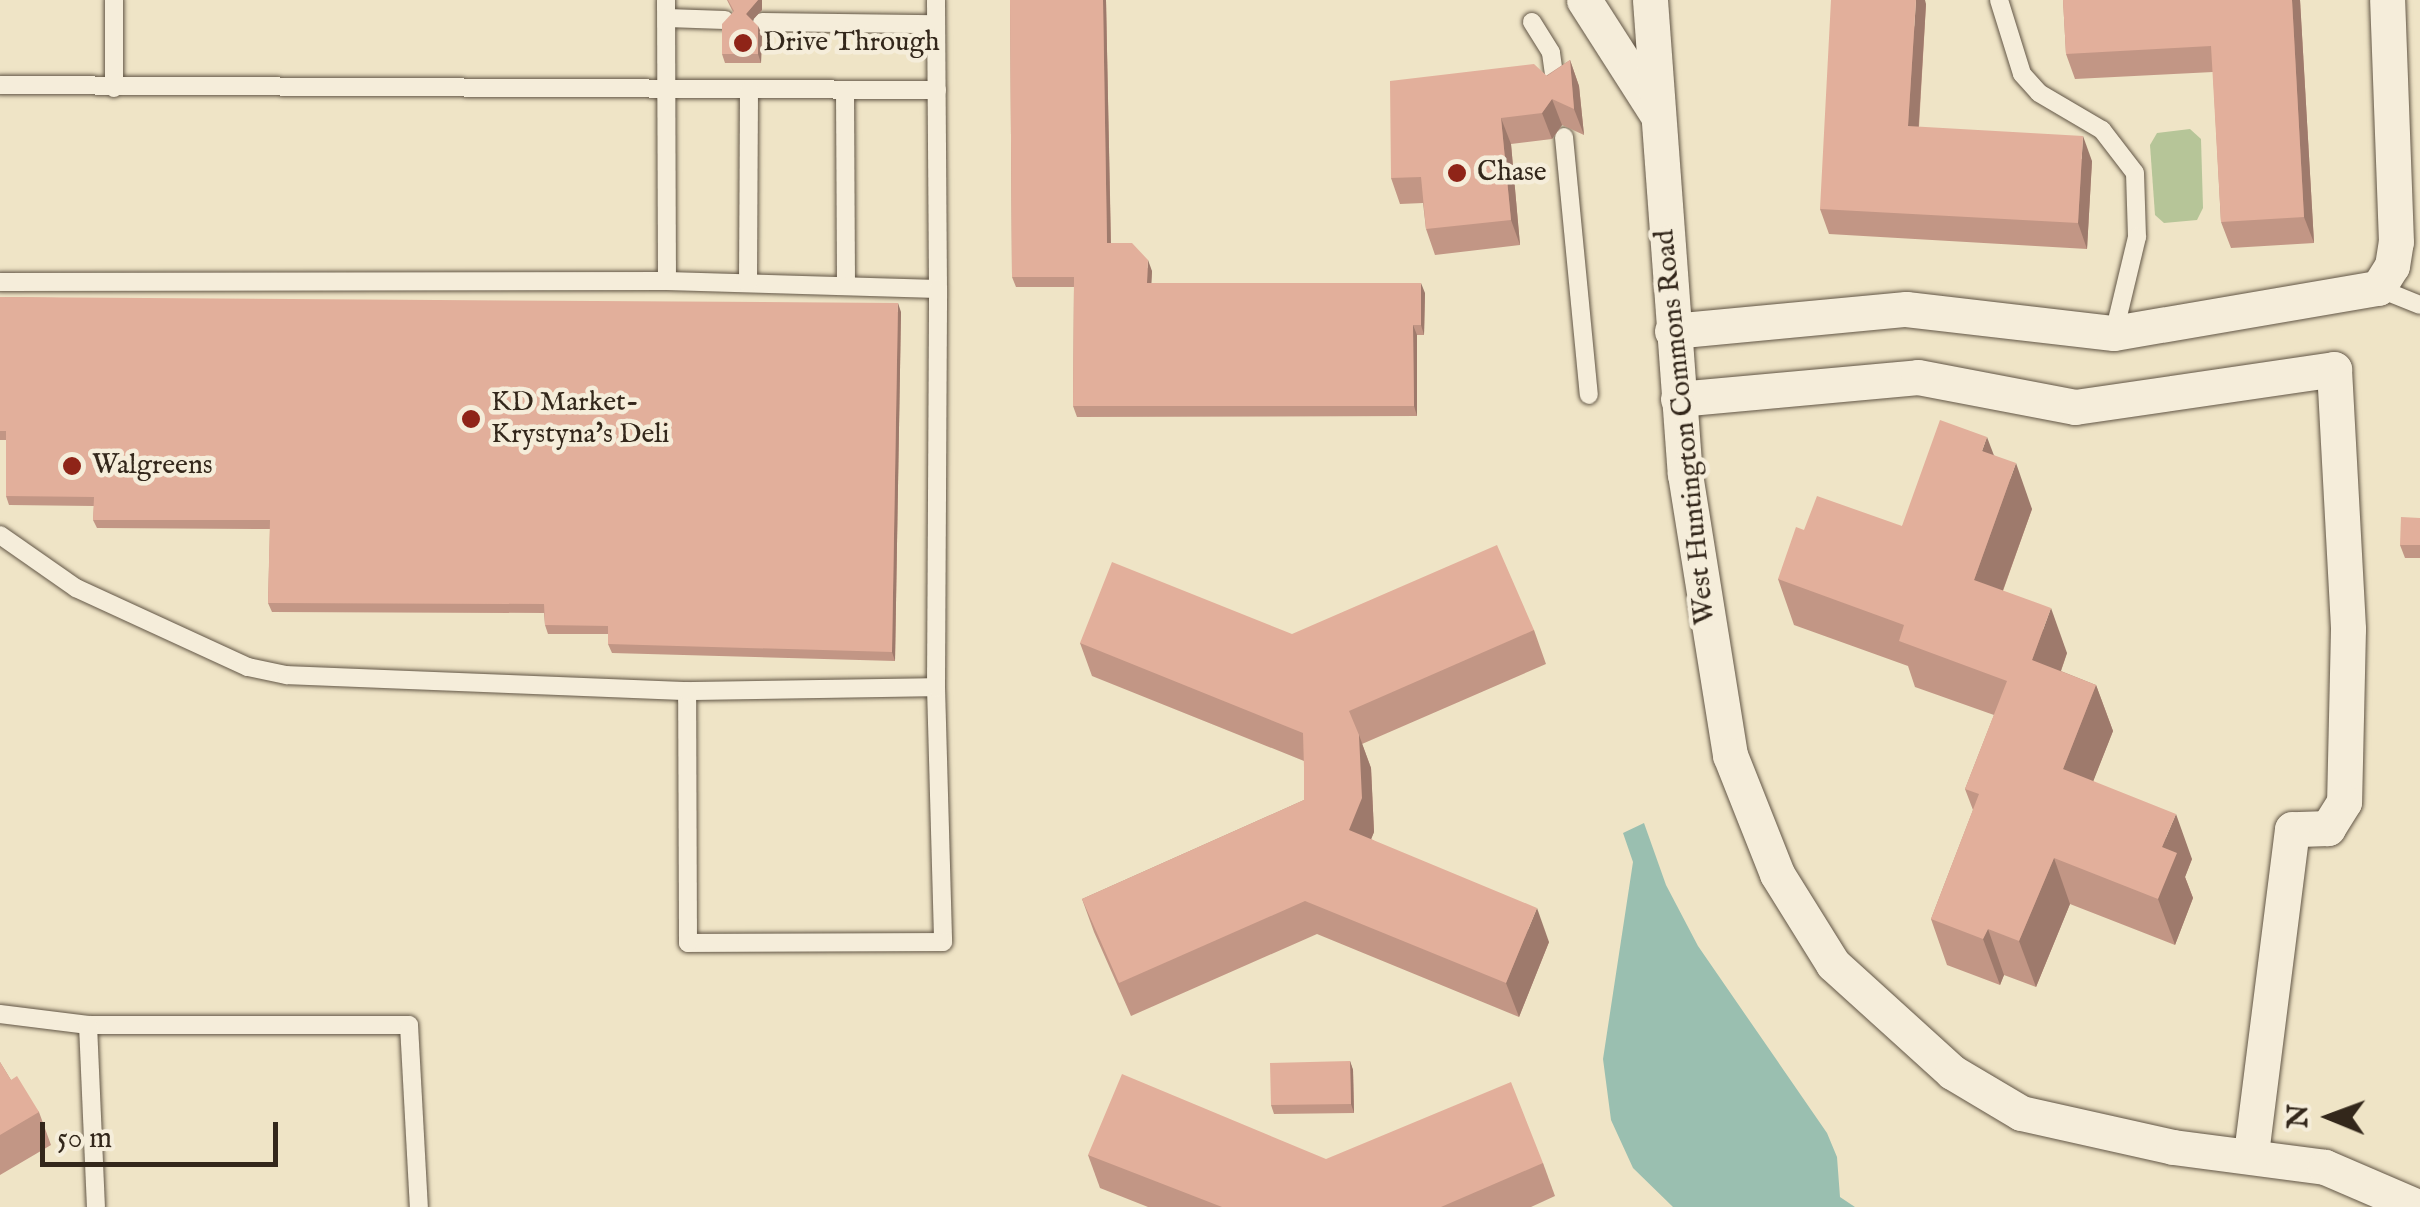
<!DOCTYPE html>
<style>
body{margin:0}
#map{position:relative;width:2420px;height:1207px;overflow:hidden;background:#efe4c6;font-family:"IM FELL English",serif}
div>[style]{position:absolute}
[style*='--x']{left:calc(var(--x)*1px);top:calc(var(--y)*1px);width:calc(var(--w)*1px);rotate:calc(var(--a)*1deg)}
.green>*{inset:0;background:#b6c598}
.water>*{inset:0;background:#9abfb0}
.roads{filter:drop-shadow(0 0 2px #625646) drop-shadow(0 0 2px #625646)}
.lane>*{height:18px;margin:-9px;padding:0 9px;transform-origin:9px;border-radius:9px;background:#f5edda}
.street>*{height:35px;margin:-17.5px;padding:0 17.5px;transform-origin:17.5px;border-radius:17.5px;background:#f5edda}
.wall>*{inset:0;background:#c29685}
.shaded-wall>*{inset:0;background:#9e7a6c}
.building>*{inset:0;background:#e2af9b}
.dots>*{width:28px;height:28px;translate:-50% -50%;box-sizing:border-box;border:5px solid #f5edda;border-radius:50%}
span{translate:-50% -50%;white-space:nowrap;text-align:center;line-height:1.15;-webkit-text-stroke:9px #f5edda;paint-order:stroke}
.poi-label{font-size:28px;color:#33271b}
.left{translate:0 -50%;text-align:left}
.street-label{font-size:28px;color:#33271b}
.north{position:absolute;left:2280px;top:1067px;width:100px;height:100px;-webkit-text-stroke:8px #f5edda;paint-order:stroke;rotate:271deg;font-size:28px;font-weight:700;line-height:40px;text-align:center;color:#33271b}
.north::after{content:'';display:block;margin:auto;width:35px;height:45px;background:#33271b;clip-path:polygon(50% 0,100% 100%,50% 72%,0 100%)}
.scale{position:absolute;left:40px;top:1122px;width:238px;height:45px;box-sizing:border-box;border:5px solid #33271b;border-top:0;padding-left:12px;font-size:30px;line-height:35px;white-space:nowrap;color:#33271b;-webkit-text-stroke:8px #f5edda;paint-order:stroke}
</style>
<div id="map">
<div class="green">
<i style="clip-path:polygon(2190px 129px,2201px 139px,2203px 208px,2197px 220px,2164px 223px,2155px 215px,2150px 145px,2157px 133px)"></i>
</div>
<div class="water">
<i style="clip-path:polygon(1644px 823px,1666px 885px,1698px 946px,1827px 1133px,1837px 1157px,1840px 1197px,1855px 1207px,1673px 1207px,1633px 1168px,1611px 1120px,1603px 1059px,1633px 862px,1623px 833px)"></i>
</div>
<div class="roads">
<div class="lane">
<i style="--x:666;--y:0;--w:281;--a:89.8"></i>
<i style="--x:1999;--y:0;--w:77;--a:72.7"></i>
<i style="--x:2022;--y:74;--w:25;--a:48"></i>
<i style="--x:2039;--y:93;--w:73;--a:30.4"></i>
<i style="--x:2102;--y:130;--w:54;--a:52.5"></i>
<i style="--x:2135;--y:173;--w:64;--a:88.2"></i>
<i style="--x:2137;--y:237;--w:99;--a:103.5"></i>
<i style="--x:667;--y:18;--w:58;--a:2"></i>
<i style="--x:762;--y:22;--w:174;--a:0.7"></i>
<i style="--x:1532;--y:22;--w:36;--a:58"></i>
<i style="--x:1551;--y:53;--w:36;--a:82"></i>
<i style="--x:0;--y:85;--w:937;--a:0.31"></i>
<i style="--x:114;--y:88;--w:88;--a:-90"></i>
<i style="--x:845;--y:91;--w:195;--a:89.7"></i>
<i style="--x:1564;--y:137;--w:259;--a:84.5"></i>
<i style="--x:0;--y:282;--w:667;--a:-0.09"></i>
<i style="--x:667;--y:281;--w:271;--a:1.7"></i>
<i style="--x:938;--y:289;--w:289;--a:-90.4"></i>
<i style="--x:748;--y:283;--w:192;--a:-89.7"></i>
<i style="--x:2378;--y:288;--w:45;--a:22"></i>
<i style="--x:0;--y:535;--w:93;--a:34.9"></i>
<i style="--x:76;--y:588;--w:189;--a:24.7"></i>
<i style="--x:248;--y:667;--w:40;--a:12"></i>
<i style="--x:287;--y:675;--w:400;--a:2.3"></i>
<i style="--x:936;--y:687;--w:255;--a:88.4"></i>
<i style="--x:943;--y:942;--w:255;--a:179.8"></i>
<i style="--x:688;--y:943;--w:252;--a:-90.2"></i>
<i style="--x:687;--y:691;--w:249;--a:-0.9"></i>
<i style="--x:936;--y:687;--w:398;--a:-89.7"></i>
<i style="--x:0;--y:1014;--w:89;--a:7.1"></i>
<i style="--x:88;--y:1025;--w:321;--a:0"></i>
<i style="--x:409;--y:1025;--w:182;--a:86.9"></i>
<i style="--x:88;--y:1025;--w:182;--a:87.5"></i>
</div>
<div class="street">
<i style="--x:1584;--y:0;--w:132;--a:57.4"></i>
<i style="--x:1650;--y:0;--w:475;--a:85.8"></i>
<i style="--x:1685;--y:474;--w:285;--a:80.9"></i>
<i style="--x:1730;--y:755;--w:128;--a:68.4"></i>
<i style="--x:1777;--y:874;--w:106;--a:58.1"></i>
<i style="--x:1833;--y:964;--w:161;--a:42.2"></i>
<i style="--x:1952;--y:1072;--w:80;--a:30.7"></i>
<i style="--x:2021;--y:1113;--w:156;--a:12.6"></i>
<i style="--x:2173;--y:1147;--w:153;--a:7.5"></i>
<i style="--x:2325;--y:1167;--w:101;--a:23.3"></i>
<i style="--x:1672;--y:331;--w:235;--a:-5.4"></i>
<i style="--x:1906;--y:309;--w:209;--a:6.6"></i>
<i style="--x:2114;--y:333;--w:268;--a:-9.7"></i>
<i style="--x:2378;--y:288;--w:26;--a:-58"></i>
<i style="--x:2392;--y:266;--w:24;--a:-81"></i>
<i style="--x:2396;--y:242;--w:242;--a:-92.1"></i>
<i style="--x:1678;--y:399;--w:241;--a:-5.2"></i>
<i style="--x:1918;--y:377;--w:160;--a:10.8"></i>
<i style="--x:2075;--y:407;--w:262;--a:-8.3"></i>
<i style="--x:2334;--y:369;--w:260;--a:86.9"></i>
<i style="--x:2348;--y:629;--w:173;--a:91.3"></i>
<i style="--x:2344;--y:802;--w:31;--a:122"></i>
<i style="--x:2328;--y:828;--w:36;--a:178"></i>
<i style="--x:2292;--y:829;--w:329;--a:97.2"></i>
</div>
</div>
<div class="wall">
<i style="clip-path:polygon(727px 0,762px 0,762px 10px,752px 20px,762px 34px,761px 63px,725px 63px,722px 54px,733px 12px)"></i>
<i style="clip-path:polygon(1010px 0,1106px 0,1111px 243px,1152px 271px,1151px 283px,1425px 293px,1424px 335px,1417px 335px,1417px 416px,1077px 417px,1073px 406px,1074px 287px,1016px 287px,1012px 277px)"></i>
<i style="clip-path:polygon(2063px 0,2300px 0,2314px 243px,2231px 248px,2221px 222px,2213px 72px,2075px 79px,2066px 54px)"></i>
<i style="clip-path:polygon(1926px 4px,1919px 127px,2092px 161px,2087px 249px,1829px 234px,1820px 209px)"></i>
<i style="clip-path:polygon(1570px 60px,1579px 86px,1584px 135px,1562px 125px,1552px 139px,1511px 144px,1520px 245px,1435px 255px,1426px 229px,1423px 203px,1400px 204px,1391px 178px)"></i>
<i style="clip-path:polygon(0 297px,901px 312px,895px 661px,612px 653px,608px 644px,608px 634px,548px 634px,545px 625px,544px 613px,272px 612px,268px 603px,270px 529px,97px 528px,93px 520px,94px 506px,9px 505px,6px 496px,6px 440px,0 440px)"></i>
<i style="clip-path:polygon(1994px 455px,2032px 509px,2003px 591px,2067px 653px,2061px 671px,2096px 685px,2113px 731px,2093px 781px,2192px 859px,2185px 877px,2193px 898px,2175px 945px,2070px 904px,2036px 987px,2004px 975px,2000px 985px,1947px 965px,1931px 919px,1973px 810px,1965px 789px,1994px 715px,1915px 687px,1908px 666px,1794px 625px,1778px 579px,1902px 526px)"></i>
<i style="clip-path:polygon(2420px 518px,2420px 558px,2405px 558px,2400px 545px)"></i>
<i style="clip-path:polygon(1534px 630px,1546px 664px,1362px 744px,1371px 768px,1374px 832px,1371px 839px,1549px 942px,1519px 1017px,1317px 934px,1131px 1016px,1094px 932px,1082px 899px,1304px 800px,1304px 761px,1092px 676px,1080px 643px,1292px 634px)"></i>
<i style="clip-path:polygon(1350px 1061px,1353px 1070px,1354px 1113px,1274px 1114px,1271px 1105px)"></i>
<i style="clip-path:polygon(0 1062px,11px 1080px,39px 1112px,51px 1145px,0 1175px)"></i>
<i style="clip-path:polygon(1088px 1155px,1543px 1163px,1555px 1196px,1531px 1207px,1148px 1207px,1100px 1188px)"></i>
</div>
<div class="shaded-wall">
<i style="clip-path:polygon(758px 0,762px 0,762px 10px,750px 23px,746px 14px)"></i>
<i style="clip-path:polygon(1103px 0,1106px 0,1111px 253px,1107px 243px)"></i>
<i style="clip-path:polygon(1916px 0,1925px 0,1926px 4px,1917px 152px,1908px 126px)"></i>
<i style="clip-path:polygon(2292px 0,2300px 0,2314px 243px,2304px 217px)"></i>
<i style="clip-path:polygon(758px 26px,762px 34px,761px 63px,758px 54px)"></i>
<i style="clip-path:polygon(1570px 60px,1579px 86px,1584px 135px,1574px 109px)"></i>
<i style="clip-path:polygon(1552px 99px,1562px 125px,1552px 139px,1542px 113px)"></i>
<i style="clip-path:polygon(1501px 118px,1511px 144px,1520px 245px,1511px 220px)"></i>
<i style="clip-path:polygon(2083px 136px,2092px 161px,2087px 249px,2078px 223px)"></i>
<i style="clip-path:polygon(1148px 260px,1152px 271px,1151px 293px,1147px 283px)"></i>
<i style="clip-path:polygon(1421px 283px,1425px 293px,1424px 335px,1421px 325px)"></i>
<i style="clip-path:polygon(898px 303px,901px 312px,895px 661px,892px 652px)"></i>
<i style="clip-path:polygon(1413px 325px,1417px 335px,1417px 416px,1414px 406px)"></i>
<i style="clip-path:polygon(1987px 437px,2004px 482px,1982px 451px)"></i>
<i style="clip-path:polygon(2016px 463px,2032px 509px,1990px 626px,1974px 580px)"></i>
<i style="clip-path:polygon(2051px 608px,2067px 653px,2049px 705px,2032px 660px)"></i>
<i style="clip-path:polygon(2096px 685px,2113px 731px,2080px 815px,2063px 769px)"></i>
<i style="clip-path:polygon(1359px 735px,1371px 768px,1374px 832px,1361px 864px,1349px 830px)"></i>
<i style="clip-path:polygon(2176px 814px,2192px 859px,2185px 877px,2193px 898px,2175px 945px,2158px 899px,2162px 847px)"></i>
<i style="clip-path:polygon(2054px 858px,2070px 904px,2036px 987px,2019px 941px)"></i>
<i style="clip-path:polygon(1537px 908px,1549px 942px,1519px 1017px,1506px 983px)"></i>
<i style="clip-path:polygon(1988px 929px,2004px 975px,2000px 985px,1983px 939px)"></i>
<i style="clip-path:polygon(1350px 1061px,1353px 1070px,1354px 1113px,1351px 1104px)"></i>
</div>
<div class="building">
<i style="clip-path:polygon(728px 0,758px 0,746px 14px,758px 26px,758px 54px,722px 54px,722px 24px,734px 11px)"></i>
<i style="clip-path:polygon(1010px 0,1103px 0,1107px 243px,1132px 243px,1148px 260px,1147px 283px,1421px 283px,1421px 325px,1413px 325px,1414px 406px,1073px 406px,1074px 277px,1012px 277px)"></i>
<i style="clip-path:polygon(1831px 0,1916px 0,1908px 126px,2083px 136px,2078px 223px,1820px 209px)"></i>
<i style="clip-path:polygon(2063px 0,2292px 0,2304px 217px,2221px 222px,2211px 46px,2066px 54px)"></i>
<i style="clip-path:polygon(1570px 60px,1574px 109px,1552px 99px,1542px 113px,1501px 118px,1511px 220px,1426px 229px,1421px 177px,1391px 178px,1390px 81px,1534px 64px,1547px 76px)"></i>
<i style="clip-path:polygon(0 297px,898px 303px,892px 652px,608px 644px,608px 626px,545px 625px,544px 604px,268px 603px,270px 520px,93px 520px,94px 497px,6px 496px,6px 431px,0 431px)"></i>
<i style="clip-path:polygon(1940px 420px,1987px 437px,1982px 451px,2016px 463px,1974px 580px,2051px 608px,2032px 660px,2096px 685px,2063px 769px,2176px 814px,2162px 847px,2177px 853px,2158px 899px,2054px 858px,2019px 941px,1988px 929px,1983px 939px,1931px 919px,1979px 794px,1965px 789px,2007px 681px,1899px 641px,1904px 625px,1778px 579px,1796px 527px,1804px 530px,1817px 496px,1902px 526px)"></i>
<i style="clip-path:polygon(2401px 517px,2420px 518px,2420px 545px,2400px 545px)"></i>
<i style="clip-path:polygon(1497px 545px,1534px 630px,1349px 711px,1359px 735px,1362px 798px,1349px 830px,1537px 908px,1506px 983px,1305px 901px,1119px 983px,1082px 899px,1304px 800px,1304px 768px,1303px 733px,1080px 643px,1112px 562px,1292px 634px)"></i>
<i style="clip-path:polygon(1350px 1061px,1351px 1104px,1271px 1105px,1270px 1063px)"></i>
<i style="clip-path:polygon(0 1062px,11px 1080px,17px 1076px,39px 1112px,0 1135px)"></i>
<i style="clip-path:polygon(1122px 1074px,1326px 1159px,1511px 1082px,1543px 1163px,1441px 1207px,1222px 1207px,1088px 1155px)"></i>
</div>
<div class="dots">
<i style="left:743px;top:43px;background:#8f2418"></i>
<i style="left:1457px;top:173px;background:#8f2418"></i>
<i style="left:471px;top:419px;background:#8f2418"></i>
<i style="left:72px;top:466px;background:#8f2418"></i>
</div>
<div class="poi-label">
<span class="left" style="left:763px;top:43px">Drive Through</span>
<span class="left" style="left:1477px;top:173px">Chase</span>
<span class="left" style="left:491px;top:419px">KD Market-<br>Krystyna's Deli</span>
<span class="left" style="left:92px;top:466px">Walgreens</span>
</div>
<div class="street-label">
<span style="left:1686px;top:427px;rotate:-96deg">West Huntington Commons Road</span>
</div>
<div class="north">N</div>
<div class="scale">50 m</div>
</div>
